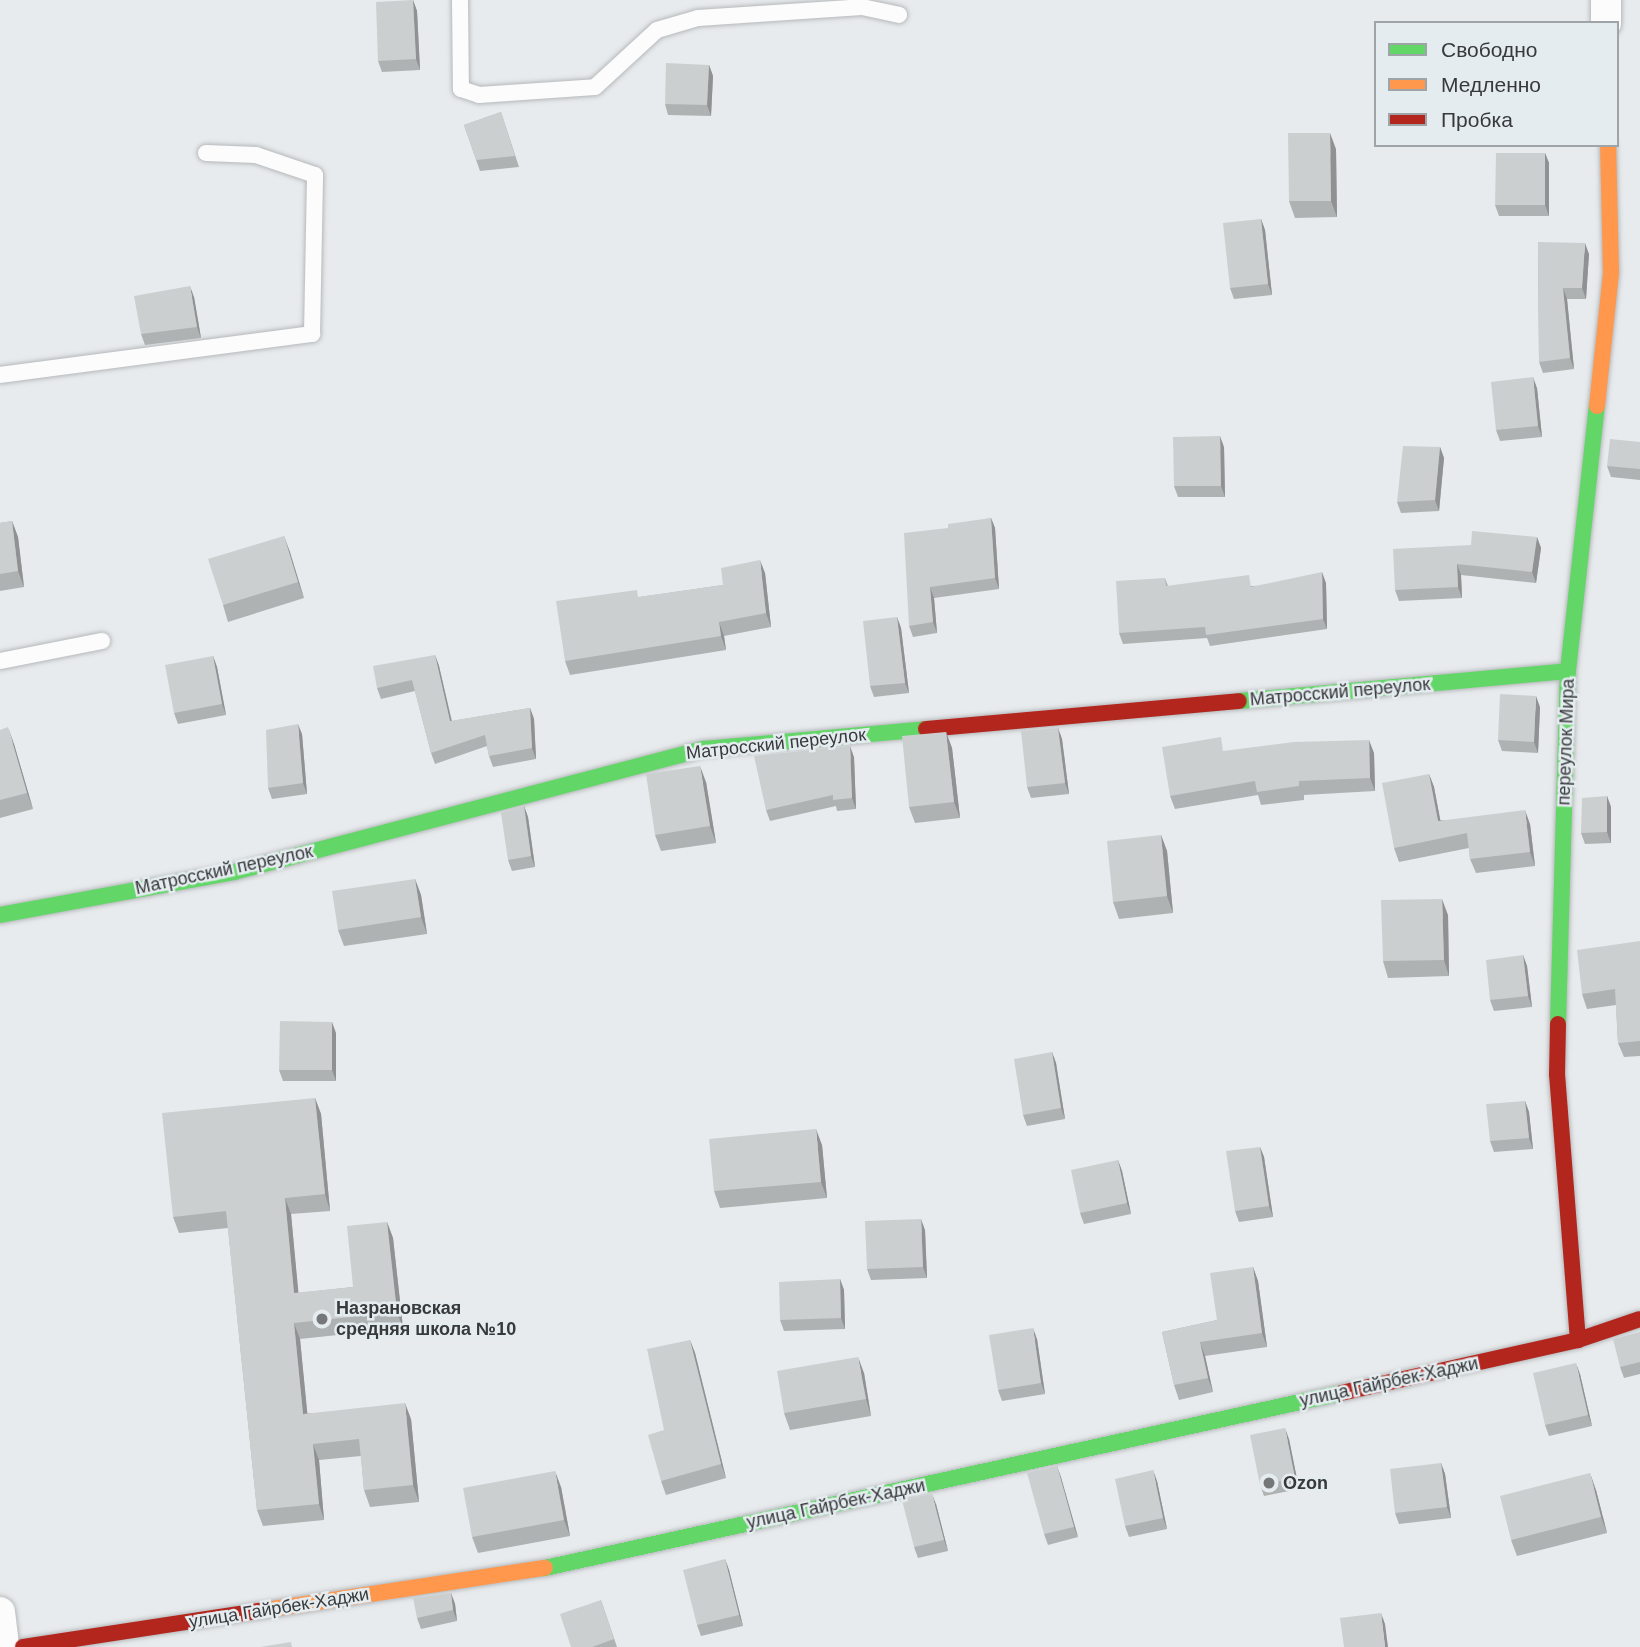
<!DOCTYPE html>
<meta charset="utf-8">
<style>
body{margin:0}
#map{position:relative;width:1640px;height:1647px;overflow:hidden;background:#e8ebed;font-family:Arial,sans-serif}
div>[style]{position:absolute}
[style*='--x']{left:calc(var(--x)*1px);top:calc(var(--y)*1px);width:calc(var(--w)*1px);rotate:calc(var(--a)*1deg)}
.roads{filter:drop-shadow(0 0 2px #b6b9bb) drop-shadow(0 0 2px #b6b9bb)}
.lane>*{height:16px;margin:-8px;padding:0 8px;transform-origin:8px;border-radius:8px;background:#fcfcfc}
.street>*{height:30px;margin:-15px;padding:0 15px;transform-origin:15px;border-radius:15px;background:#fcfcfc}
.fast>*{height:16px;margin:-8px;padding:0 8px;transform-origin:8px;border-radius:8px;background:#63d668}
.slow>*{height:16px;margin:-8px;padding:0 8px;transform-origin:8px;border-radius:8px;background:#ff974d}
.jam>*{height:16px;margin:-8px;padding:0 8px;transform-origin:8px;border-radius:8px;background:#b3261e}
.wall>*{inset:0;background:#afb2b3}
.shaded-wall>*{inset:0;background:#8f9192}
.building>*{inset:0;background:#cccfd0}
.dots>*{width:19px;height:19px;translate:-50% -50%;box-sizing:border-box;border:4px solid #e5ecf0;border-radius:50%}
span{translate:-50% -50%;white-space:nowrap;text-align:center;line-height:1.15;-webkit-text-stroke:5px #e5ecf0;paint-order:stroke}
.street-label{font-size:18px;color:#37393b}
.poi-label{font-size:18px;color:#37393b;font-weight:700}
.left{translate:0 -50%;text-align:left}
.legend{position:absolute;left:1374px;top:21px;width:245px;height:126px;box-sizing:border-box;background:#e5ecf0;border:2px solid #9fa4a8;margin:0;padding:9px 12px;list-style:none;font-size:21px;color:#37393b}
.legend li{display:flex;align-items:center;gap:14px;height:35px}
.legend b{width:35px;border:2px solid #9fa4a8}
</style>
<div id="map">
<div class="roads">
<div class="lane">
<i style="--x:460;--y:0;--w:89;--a:89.4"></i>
<i style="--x:461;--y:89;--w:19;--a:18"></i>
<i style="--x:479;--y:95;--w:116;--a:-3.9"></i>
<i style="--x:595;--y:87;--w:84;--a:-42.6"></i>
<i style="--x:657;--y:30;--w:43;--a:-16.3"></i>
<i style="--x:698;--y:18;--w:164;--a:-3.8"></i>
<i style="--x:862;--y:7;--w:38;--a:12"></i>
<i style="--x:0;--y:375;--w:315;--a:-7.5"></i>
<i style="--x:312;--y:334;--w:159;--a:-88.9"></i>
<i style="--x:315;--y:175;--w:62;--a:-161.3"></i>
<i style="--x:256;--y:155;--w:50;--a:-177.7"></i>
<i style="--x:0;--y:661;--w:104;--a:-11.1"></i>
</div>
<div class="street">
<i style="--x:1606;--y:0;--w:23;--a:90"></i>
<i style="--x:0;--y:1612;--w:35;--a:83"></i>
</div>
<div class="fast">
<i style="--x:1239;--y:701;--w:330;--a:-5.2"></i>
<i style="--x:0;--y:915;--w:238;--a:-10.4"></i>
<i style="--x:234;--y:872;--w:485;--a:-14.7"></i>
<i style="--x:703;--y:749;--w:224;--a:-5.1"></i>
<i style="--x:1558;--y:1024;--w:353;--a:-88.4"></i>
<i style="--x:1568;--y:671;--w:267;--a:-83.8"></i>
<i style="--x:545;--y:1568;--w:815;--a:-12.4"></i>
</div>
<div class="slow">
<i style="--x:1597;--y:406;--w:134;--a:-84"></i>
<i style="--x:1611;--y:273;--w:128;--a:-91.3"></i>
<i style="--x:259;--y:1611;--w:289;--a:-8.6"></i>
</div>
<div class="jam">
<i style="--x:926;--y:729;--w:314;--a:-5.1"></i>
<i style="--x:1558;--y:1024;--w:50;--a:91.1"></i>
<i style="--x:1557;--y:1074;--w:267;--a:85.5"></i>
<i style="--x:1341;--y:1393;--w:243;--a:-12.6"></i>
<i style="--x:1578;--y:1340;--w:65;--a:-18.7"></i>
<i style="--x:23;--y:1647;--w:239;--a:-8.7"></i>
</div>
</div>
<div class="wall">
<i style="clip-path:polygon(413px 0,417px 11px,420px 70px,382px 72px,378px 61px)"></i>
<i style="clip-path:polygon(709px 65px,713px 76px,711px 116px,668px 115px,665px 104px)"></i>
<i style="clip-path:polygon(501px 112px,519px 167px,480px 171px,464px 125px)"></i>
<i style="clip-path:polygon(1336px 149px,1337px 217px,1295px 218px,1289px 201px)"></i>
<i style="clip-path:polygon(1545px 153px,1549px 163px,1549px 216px,1499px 216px,1495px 205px)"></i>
<i style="clip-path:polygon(1261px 219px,1265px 230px,1272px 295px,1234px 299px,1230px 288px)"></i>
<i style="clip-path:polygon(1538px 242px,1589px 254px,1586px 299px,1567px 299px,1574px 369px,1543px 373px,1539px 362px)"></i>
<i style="clip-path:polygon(194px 297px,201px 338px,145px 345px,141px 334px)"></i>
<i style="clip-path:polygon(1537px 388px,1542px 437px,1500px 441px,1496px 430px)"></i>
<i style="clip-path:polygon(1640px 442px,1640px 480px,1611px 477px,1607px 466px)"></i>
<i style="clip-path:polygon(1224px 447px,1225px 497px,1178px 497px,1174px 486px)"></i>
<i style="clip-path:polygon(1440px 447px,1444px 458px,1439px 511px,1401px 513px,1397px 502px)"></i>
<i style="clip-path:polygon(991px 518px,995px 528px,999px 589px,934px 598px,937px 633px,913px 637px,909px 626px,948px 528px)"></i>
<i style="clip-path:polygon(12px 521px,18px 537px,24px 587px,0 591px,0 523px)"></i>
<i style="clip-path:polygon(284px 536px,304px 598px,228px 622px,223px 605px)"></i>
<i style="clip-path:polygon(1537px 537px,1541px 548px,1536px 583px,1461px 575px,1462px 598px,1399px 601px,1395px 590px,1471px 545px)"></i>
<i style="clip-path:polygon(765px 573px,771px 627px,724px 636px,726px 650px,570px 675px,565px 661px,640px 597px,723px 585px)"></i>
<i style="clip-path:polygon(1165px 578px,1168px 586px,1253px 586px,1326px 583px,1327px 629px,1210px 646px,1207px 638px,1123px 644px,1119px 633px)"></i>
<i style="clip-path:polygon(897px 617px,901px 628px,909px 693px,874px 697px,870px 686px)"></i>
<i style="clip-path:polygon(435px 655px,439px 666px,452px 721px,530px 708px,534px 719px,536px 759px,493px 767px,489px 756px,487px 746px,435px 764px,431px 753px,415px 691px,381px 699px,377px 688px)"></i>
<i style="clip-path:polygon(213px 656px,217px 667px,226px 715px,178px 724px,174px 713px)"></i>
<i style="clip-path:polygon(1540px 707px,1538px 753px,1502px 751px,1498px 740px)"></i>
<i style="clip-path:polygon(1058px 728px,1062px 739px,1069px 794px,1031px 798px,1027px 787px)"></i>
<i style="clip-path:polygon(0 730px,14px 744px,33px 809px,0 818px)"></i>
<i style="clip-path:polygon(946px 732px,952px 748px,960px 818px,915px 823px,909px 807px)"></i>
<i style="clip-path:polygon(302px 734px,307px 794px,272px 799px,268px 788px)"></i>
<i style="clip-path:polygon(1226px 751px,1374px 753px,1375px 791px,1304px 795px,1304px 800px,1261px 805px,1258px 795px,1175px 809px,1170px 796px)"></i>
<i style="clip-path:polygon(854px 757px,856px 809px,837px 811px,836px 806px,770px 821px,766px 810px)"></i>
<i style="clip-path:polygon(1429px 774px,1434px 787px,1440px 820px,1530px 824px,1535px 866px,1476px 873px,1470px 859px,1469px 848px,1399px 862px,1394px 848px)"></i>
<i style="clip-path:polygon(706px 782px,716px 843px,661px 851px,655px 835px)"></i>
<i style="clip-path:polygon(1607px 796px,1611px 807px,1611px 843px,1585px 844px,1581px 833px)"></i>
<i style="clip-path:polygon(524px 806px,528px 817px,535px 867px,512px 871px,508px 860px)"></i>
<i style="clip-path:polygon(1161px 835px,1167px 851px,1173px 913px,1119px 919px,1113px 902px)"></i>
<i style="clip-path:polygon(415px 879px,421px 895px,427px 934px,344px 946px,338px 930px)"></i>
<i style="clip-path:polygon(1448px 915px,1449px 976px,1388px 978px,1383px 961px)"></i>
<i style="clip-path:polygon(1640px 941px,1640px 1056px,1624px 1057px,1618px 1043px,1616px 1005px,1587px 1009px,1582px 994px)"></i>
<i style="clip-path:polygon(1523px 955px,1527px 966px,1532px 1007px,1494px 1011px,1490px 1000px)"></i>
<i style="clip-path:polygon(336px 1033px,336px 1081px,283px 1081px,279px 1070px)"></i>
<i style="clip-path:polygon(1052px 1052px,1056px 1063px,1065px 1119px,1027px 1126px,1023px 1115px)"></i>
<i style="clip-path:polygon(315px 1098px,321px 1114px,330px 1211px,291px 1214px,298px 1293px,353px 1287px,387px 1222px,393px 1238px,403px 1328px,300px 1339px,307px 1413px,411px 1419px,419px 1502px,370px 1507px,364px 1490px,361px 1456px,319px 1460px,324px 1520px,263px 1526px,257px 1510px,228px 1228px,179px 1233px,173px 1217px)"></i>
<i style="clip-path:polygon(1525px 1101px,1529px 1112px,1533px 1149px,1494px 1152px,1490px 1141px)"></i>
<i style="clip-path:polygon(822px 1145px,827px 1198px,720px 1208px,714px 1191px)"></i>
<i style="clip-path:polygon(1260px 1147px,1264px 1157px,1273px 1217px,1239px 1222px,1235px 1211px)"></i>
<i style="clip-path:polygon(1118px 1160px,1122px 1171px,1131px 1214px,1084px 1224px,1080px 1213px)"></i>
<i style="clip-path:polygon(925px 1230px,927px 1278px,871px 1280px,867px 1269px)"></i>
<i style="clip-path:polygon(1253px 1267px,1258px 1281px,1267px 1347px,1205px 1356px,1213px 1392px,1179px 1400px,1174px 1385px,1162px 1332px,1217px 1320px)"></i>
<i style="clip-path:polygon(840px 1279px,844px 1290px,845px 1329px,784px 1331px,780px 1320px)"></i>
<i style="clip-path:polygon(1640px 1332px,1640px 1374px,1624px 1378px,1620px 1367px)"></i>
<i style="clip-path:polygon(1037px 1339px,1045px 1394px,1002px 1401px,998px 1390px)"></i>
<i style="clip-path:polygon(690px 1340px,695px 1353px,726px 1478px,666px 1495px,661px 1481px,664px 1430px)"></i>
<i style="clip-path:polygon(864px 1373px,871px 1416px,790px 1430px,784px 1413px)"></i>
<i style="clip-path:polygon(1580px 1374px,1592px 1426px,1549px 1436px,1545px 1425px)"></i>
<i style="clip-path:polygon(1289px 1439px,1299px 1489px,1264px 1496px,1260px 1485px)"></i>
<i style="clip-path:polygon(1441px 1463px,1445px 1474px,1451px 1518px,1399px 1524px,1395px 1513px)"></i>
<i style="clip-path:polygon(1057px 1466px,1078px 1537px,1048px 1545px,1044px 1534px)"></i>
<i style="clip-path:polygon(1157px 1481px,1167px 1529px,1129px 1537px,1125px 1526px)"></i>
<i style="clip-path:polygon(561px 1487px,570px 1536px,478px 1553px,472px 1537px)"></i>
<i style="clip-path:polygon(1596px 1490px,1607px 1533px,1517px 1556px,1511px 1540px)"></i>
<i style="clip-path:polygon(936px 1504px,948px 1551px,918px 1558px,914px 1547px)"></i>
<i style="clip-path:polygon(725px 1559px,729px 1570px,743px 1626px,701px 1636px,697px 1625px)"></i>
<i style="clip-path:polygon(451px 1593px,455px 1604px,457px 1621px,421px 1629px,417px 1618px)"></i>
<i style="clip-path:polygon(601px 1600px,617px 1647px,571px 1647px)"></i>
</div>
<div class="shaded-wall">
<i style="clip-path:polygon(413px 0,417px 11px,420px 70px,416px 59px)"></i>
<i style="clip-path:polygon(709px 65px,713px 76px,711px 116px,707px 105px)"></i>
<i style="clip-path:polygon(1330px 133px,1336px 149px,1337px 217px,1331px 201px)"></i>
<i style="clip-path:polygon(1545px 153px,1549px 163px,1549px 216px,1545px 205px)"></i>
<i style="clip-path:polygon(1261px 219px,1265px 230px,1272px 295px,1268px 284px)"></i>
<i style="clip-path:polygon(1585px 243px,1589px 254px,1586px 299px,1582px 288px)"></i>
<i style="clip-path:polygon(190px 286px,194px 297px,201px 338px,197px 327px)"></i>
<i style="clip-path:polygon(1563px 288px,1567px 299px,1574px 369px,1570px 358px)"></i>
<i style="clip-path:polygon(1533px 377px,1537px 388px,1542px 437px,1538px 426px)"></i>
<i style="clip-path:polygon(1220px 436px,1224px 447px,1225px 497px,1221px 486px)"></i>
<i style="clip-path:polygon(1440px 447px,1444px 458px,1439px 511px,1435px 500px)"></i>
<i style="clip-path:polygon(991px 518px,995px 528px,999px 589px,995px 578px)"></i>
<i style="clip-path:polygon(12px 521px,18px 537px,24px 587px,18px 571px)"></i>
<i style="clip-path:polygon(284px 536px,290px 552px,304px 598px,298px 582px)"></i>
<i style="clip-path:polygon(1537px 537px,1541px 548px,1536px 583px,1532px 572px)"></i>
<i style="clip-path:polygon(760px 560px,765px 573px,771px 627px,766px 613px)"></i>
<i style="clip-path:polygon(1457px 564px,1461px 575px,1462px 598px,1458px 587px)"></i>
<i style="clip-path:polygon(1322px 572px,1326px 583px,1327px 629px,1323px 619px)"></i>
<i style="clip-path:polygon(930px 587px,934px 598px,937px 633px,933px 622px)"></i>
<i style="clip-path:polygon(897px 617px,901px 628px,909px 693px,905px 683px)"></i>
<i style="clip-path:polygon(719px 622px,724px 636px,726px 650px,721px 636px)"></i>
<i style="clip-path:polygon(435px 655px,439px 666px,454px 732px,450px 721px)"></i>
<i style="clip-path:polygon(213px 656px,217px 667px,226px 715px,222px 704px)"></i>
<i style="clip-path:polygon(1536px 696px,1540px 707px,1538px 753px,1534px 742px)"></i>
<i style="clip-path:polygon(530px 708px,534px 719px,536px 759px,532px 748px)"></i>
<i style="clip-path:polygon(298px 724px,302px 734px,307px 794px,303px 783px)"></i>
<i style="clip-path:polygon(8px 727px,14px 744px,33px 809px,27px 793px)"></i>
<i style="clip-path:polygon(1058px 728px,1062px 739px,1069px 794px,1065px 783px)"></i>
<i style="clip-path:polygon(946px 732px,952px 748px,960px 818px,954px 802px)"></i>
<i style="clip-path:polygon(1369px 740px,1374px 753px,1375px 791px,1370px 778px)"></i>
<i style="clip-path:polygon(850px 746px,854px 757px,856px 809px,852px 798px)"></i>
<i style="clip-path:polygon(700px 766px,706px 782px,716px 843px,710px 826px)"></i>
<i style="clip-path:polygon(1429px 774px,1434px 787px,1443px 834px,1438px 821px)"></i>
<i style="clip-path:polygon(1607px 796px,1611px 807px,1611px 843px,1607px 832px)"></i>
<i style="clip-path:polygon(524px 806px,528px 817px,535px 867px,531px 856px)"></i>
<i style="clip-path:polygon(1525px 810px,1530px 824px,1535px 866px,1530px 852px)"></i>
<i style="clip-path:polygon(1161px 835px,1167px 851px,1173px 913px,1167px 896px)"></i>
<i style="clip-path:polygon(415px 879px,421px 895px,427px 934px,421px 917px)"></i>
<i style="clip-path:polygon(1442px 899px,1448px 915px,1449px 976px,1444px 960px)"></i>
<i style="clip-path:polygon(1523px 955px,1527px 966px,1532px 1007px,1528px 996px)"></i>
<i style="clip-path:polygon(332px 1022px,336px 1033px,336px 1081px,332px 1070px)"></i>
<i style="clip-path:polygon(1052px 1052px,1056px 1063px,1065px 1119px,1061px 1108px)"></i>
<i style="clip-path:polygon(315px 1098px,321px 1114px,330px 1211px,325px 1194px)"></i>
<i style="clip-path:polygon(1525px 1101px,1529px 1112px,1533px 1149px,1529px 1138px)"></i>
<i style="clip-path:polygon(816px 1129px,822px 1145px,827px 1198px,821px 1182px)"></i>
<i style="clip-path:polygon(1260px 1147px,1264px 1157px,1273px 1217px,1269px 1206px)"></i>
<i style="clip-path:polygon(1118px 1160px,1122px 1171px,1131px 1214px,1127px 1203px)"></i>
<i style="clip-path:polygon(285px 1198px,291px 1214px,300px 1309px,294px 1293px)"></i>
<i style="clip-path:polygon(921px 1219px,925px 1230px,927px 1278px,923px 1267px)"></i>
<i style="clip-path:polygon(387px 1222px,393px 1238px,403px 1328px,397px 1312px)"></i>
<i style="clip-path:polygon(1253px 1267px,1258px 1281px,1267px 1347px,1262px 1333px)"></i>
<i style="clip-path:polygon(840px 1279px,844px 1290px,845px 1329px,841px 1318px)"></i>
<i style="clip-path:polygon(294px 1323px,300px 1339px,309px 1430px,303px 1414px)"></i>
<i style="clip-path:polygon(1033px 1328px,1037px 1339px,1045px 1394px,1041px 1383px)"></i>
<i style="clip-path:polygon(690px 1340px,695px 1353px,726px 1478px,721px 1464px)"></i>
<i style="clip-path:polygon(1200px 1342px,1205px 1356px,1213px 1392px,1208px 1378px)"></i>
<i style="clip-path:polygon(858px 1357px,864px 1373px,871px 1416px,866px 1399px)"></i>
<i style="clip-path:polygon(1576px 1363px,1580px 1374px,1592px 1426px,1588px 1415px)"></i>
<i style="clip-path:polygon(405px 1403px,411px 1419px,419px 1502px,413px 1485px)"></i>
<i style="clip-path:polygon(1285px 1428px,1289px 1439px,1299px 1489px,1295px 1478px)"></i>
<i style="clip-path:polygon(313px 1444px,319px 1460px,324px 1520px,319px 1504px)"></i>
<i style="clip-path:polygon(1441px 1463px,1445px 1474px,1451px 1518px,1447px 1507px)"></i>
<i style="clip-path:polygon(1057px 1466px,1061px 1477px,1078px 1537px,1074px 1527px)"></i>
<i style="clip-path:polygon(1153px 1470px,1157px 1481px,1167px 1529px,1163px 1518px)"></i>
<i style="clip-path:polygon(555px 1471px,561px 1487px,570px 1536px,564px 1520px)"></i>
<i style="clip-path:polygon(1590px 1473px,1596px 1490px,1607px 1533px,1601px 1517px)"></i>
<i style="clip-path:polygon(932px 1494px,936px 1504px,948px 1551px,944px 1540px)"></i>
<i style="clip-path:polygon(725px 1559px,729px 1570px,743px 1626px,739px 1615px)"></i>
<i style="clip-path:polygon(451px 1593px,455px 1604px,457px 1621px,453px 1610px)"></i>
<i style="clip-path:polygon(1381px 1613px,1385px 1624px,1388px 1647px,1385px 1647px)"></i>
</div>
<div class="building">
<i style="clip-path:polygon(413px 0,416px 59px,378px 61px,376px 2px)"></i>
<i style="clip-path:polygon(666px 63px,709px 65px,707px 105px,665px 104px)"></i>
<i style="clip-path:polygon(501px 112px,515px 156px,476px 160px,464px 125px)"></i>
<i style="clip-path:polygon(1288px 133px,1330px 133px,1331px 201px,1289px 201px)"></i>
<i style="clip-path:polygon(1496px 153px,1545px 153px,1545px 205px,1495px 205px)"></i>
<i style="clip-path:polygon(1261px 219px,1268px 284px,1230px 288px,1223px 223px)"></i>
<i style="clip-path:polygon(1538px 242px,1585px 243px,1582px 288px,1563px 288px,1570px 358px,1539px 362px)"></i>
<i style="clip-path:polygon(190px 286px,197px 327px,141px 334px,134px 296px)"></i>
<i style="clip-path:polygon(1533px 377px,1538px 426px,1496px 430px,1491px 382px)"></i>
<i style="clip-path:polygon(1220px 436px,1221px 486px,1174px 486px,1173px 437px)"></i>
<i style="clip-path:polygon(1610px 439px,1640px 442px,1640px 469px,1607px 466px)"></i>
<i style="clip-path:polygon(1403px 446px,1440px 447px,1435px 500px,1397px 502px)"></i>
<i style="clip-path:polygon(991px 518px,995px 578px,930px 587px,933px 622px,909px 626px,904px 533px,948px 528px,948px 524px)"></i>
<i style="clip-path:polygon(12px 521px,18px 571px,0 574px,0 523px)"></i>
<i style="clip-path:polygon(1472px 531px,1537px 537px,1532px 572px,1457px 564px,1458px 587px,1395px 590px,1393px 549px,1471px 545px)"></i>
<i style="clip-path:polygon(284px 536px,298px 582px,223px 605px,208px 559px)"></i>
<i style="clip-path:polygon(760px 560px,766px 613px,719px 622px,721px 636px,565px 661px,556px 601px,637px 590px,638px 597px,723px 585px,721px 568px)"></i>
<i style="clip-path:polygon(1322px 572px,1323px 619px,1206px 635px,1205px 627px,1119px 633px,1116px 581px,1165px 578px,1166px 586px,1249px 575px,1251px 587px)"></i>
<i style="clip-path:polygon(897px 617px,905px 683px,870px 686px,863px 621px)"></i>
<i style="clip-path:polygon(435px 655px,450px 721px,530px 708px,532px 748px,489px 756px,485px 735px,431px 753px,412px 680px,377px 688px,373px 666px)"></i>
<i style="clip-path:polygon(213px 656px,222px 704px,174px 713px,165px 665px)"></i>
<i style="clip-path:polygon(1500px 694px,1536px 696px,1534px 742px,1498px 740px)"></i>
<i style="clip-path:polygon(298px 724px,303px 783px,268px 788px,266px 730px)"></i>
<i style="clip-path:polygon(8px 727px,27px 793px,0 800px,0 730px)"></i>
<i style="clip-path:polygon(1058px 728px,1065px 783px,1027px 787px,1021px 731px)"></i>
<i style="clip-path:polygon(946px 732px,954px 802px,909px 807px,902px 736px)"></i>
<i style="clip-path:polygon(1221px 737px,1223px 751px,1294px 742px,1369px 740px,1370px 778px,1299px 781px,1299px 786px,1257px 792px,1255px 781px,1170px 796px,1162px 747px)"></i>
<i style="clip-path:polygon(850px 746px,852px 798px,833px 800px,833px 795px,766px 810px,754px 756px)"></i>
<i style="clip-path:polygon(700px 766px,710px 826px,655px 835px,646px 774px)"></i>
<i style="clip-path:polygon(1429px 774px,1438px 821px,1525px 810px,1530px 852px,1470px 859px,1467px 833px,1394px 848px,1382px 783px)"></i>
<i style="clip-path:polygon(1607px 796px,1607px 832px,1581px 833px,1582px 798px)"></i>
<i style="clip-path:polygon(524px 806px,531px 856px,508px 860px,501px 813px)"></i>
<i style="clip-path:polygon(1161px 835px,1167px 896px,1113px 902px,1107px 841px)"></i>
<i style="clip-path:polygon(415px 879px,421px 917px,338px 930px,332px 891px)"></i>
<i style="clip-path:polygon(1442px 899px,1444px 960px,1383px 961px,1381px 900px)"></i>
<i style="clip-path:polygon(1640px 941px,1640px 1041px,1618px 1043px,1615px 989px,1582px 994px,1577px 950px)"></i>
<i style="clip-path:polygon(1523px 955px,1528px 996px,1490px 1000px,1486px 960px)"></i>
<i style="clip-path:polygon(280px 1021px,332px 1022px,332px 1070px,279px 1070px)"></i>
<i style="clip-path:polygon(1052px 1052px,1061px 1108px,1023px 1115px,1014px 1059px)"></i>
<i style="clip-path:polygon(315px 1098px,325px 1194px,285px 1198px,294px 1293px,353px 1287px,347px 1226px,387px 1222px,397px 1312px,294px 1323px,303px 1414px,405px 1403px,413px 1485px,364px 1490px,359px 1439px,313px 1444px,319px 1504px,257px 1510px,226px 1211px,173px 1217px,162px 1113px)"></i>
<i style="clip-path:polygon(1525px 1101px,1529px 1138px,1490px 1141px,1486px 1104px)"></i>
<i style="clip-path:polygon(816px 1129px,821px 1182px,714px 1191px,709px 1139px)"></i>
<i style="clip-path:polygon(1260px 1147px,1269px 1206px,1235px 1211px,1226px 1151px)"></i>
<i style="clip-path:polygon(1118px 1160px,1127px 1203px,1080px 1213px,1071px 1170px)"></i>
<i style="clip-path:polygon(921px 1219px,923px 1267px,867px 1269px,865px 1221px)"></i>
<i style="clip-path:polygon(1253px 1267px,1262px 1333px,1200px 1342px,1208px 1378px,1174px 1385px,1162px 1332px,1217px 1320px,1210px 1273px)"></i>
<i style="clip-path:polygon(840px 1279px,841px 1318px,780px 1320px,779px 1282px)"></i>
<i style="clip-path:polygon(1033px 1328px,1041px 1383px,998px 1390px,989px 1335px)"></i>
<i style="clip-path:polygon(1640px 1332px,1640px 1362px,1620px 1367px,1613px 1339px)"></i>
<i style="clip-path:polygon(690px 1340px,721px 1464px,661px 1481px,648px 1435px,664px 1430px,647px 1349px)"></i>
<i style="clip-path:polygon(858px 1357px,866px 1399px,784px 1413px,777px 1371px)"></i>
<i style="clip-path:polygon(1576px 1363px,1588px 1415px,1545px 1425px,1533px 1373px)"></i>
<i style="clip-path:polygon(1285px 1428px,1295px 1478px,1260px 1485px,1250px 1435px)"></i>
<i style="clip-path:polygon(1441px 1463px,1447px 1507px,1395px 1513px,1390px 1469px)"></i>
<i style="clip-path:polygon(1057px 1466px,1074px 1527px,1044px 1534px,1027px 1473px)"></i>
<i style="clip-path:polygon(1153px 1470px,1163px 1518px,1125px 1526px,1115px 1479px)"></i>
<i style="clip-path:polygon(555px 1471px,564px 1520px,472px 1537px,463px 1488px)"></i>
<i style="clip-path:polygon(1590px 1473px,1601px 1517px,1511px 1540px,1500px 1496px)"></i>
<i style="clip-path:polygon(932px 1494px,944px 1540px,914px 1547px,902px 1500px)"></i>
<i style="clip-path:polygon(725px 1559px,739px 1615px,697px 1625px,683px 1570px)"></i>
<i style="clip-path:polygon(451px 1593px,453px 1610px,417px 1618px,413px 1598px)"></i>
<i style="clip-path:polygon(601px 1600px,614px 1639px,592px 1647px,571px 1647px,560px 1614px)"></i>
<i style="clip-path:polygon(1381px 1613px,1385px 1647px,1344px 1647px,1340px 1618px)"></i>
<i style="clip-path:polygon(291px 1642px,292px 1647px,260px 1647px)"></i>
</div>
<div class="dots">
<i style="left:322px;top:1319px;background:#757779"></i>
<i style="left:1269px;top:1483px;background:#757779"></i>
</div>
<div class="street-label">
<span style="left:1340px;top:692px;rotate:-5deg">Матросский переулок</span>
<span style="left:1566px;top:742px;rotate:-88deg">переулок Мира</span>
<span style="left:776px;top:744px;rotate:-6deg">Матросский переулок</span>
<span style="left:224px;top:870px;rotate:-12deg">Матросский переулок</span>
<span style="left:1389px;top:1382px;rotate:-12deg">улица Гайрбек-Хаджи</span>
<span style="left:836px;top:1504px;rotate:-12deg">улица Гайрбек-Хаджи</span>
<span style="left:279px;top:1608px;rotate:-9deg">улица Гайрбек-Хаджи</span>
</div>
<div class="poi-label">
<span class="left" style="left:336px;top:1319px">Назрановская<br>средняя школа №10</span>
<span class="left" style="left:1283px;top:1483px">Ozon</span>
</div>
<ul class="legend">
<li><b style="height:9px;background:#63d668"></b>Свободно</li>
<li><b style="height:9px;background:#ff974d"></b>Медленно</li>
<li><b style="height:9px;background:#b3261e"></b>Пробка</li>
</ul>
</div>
